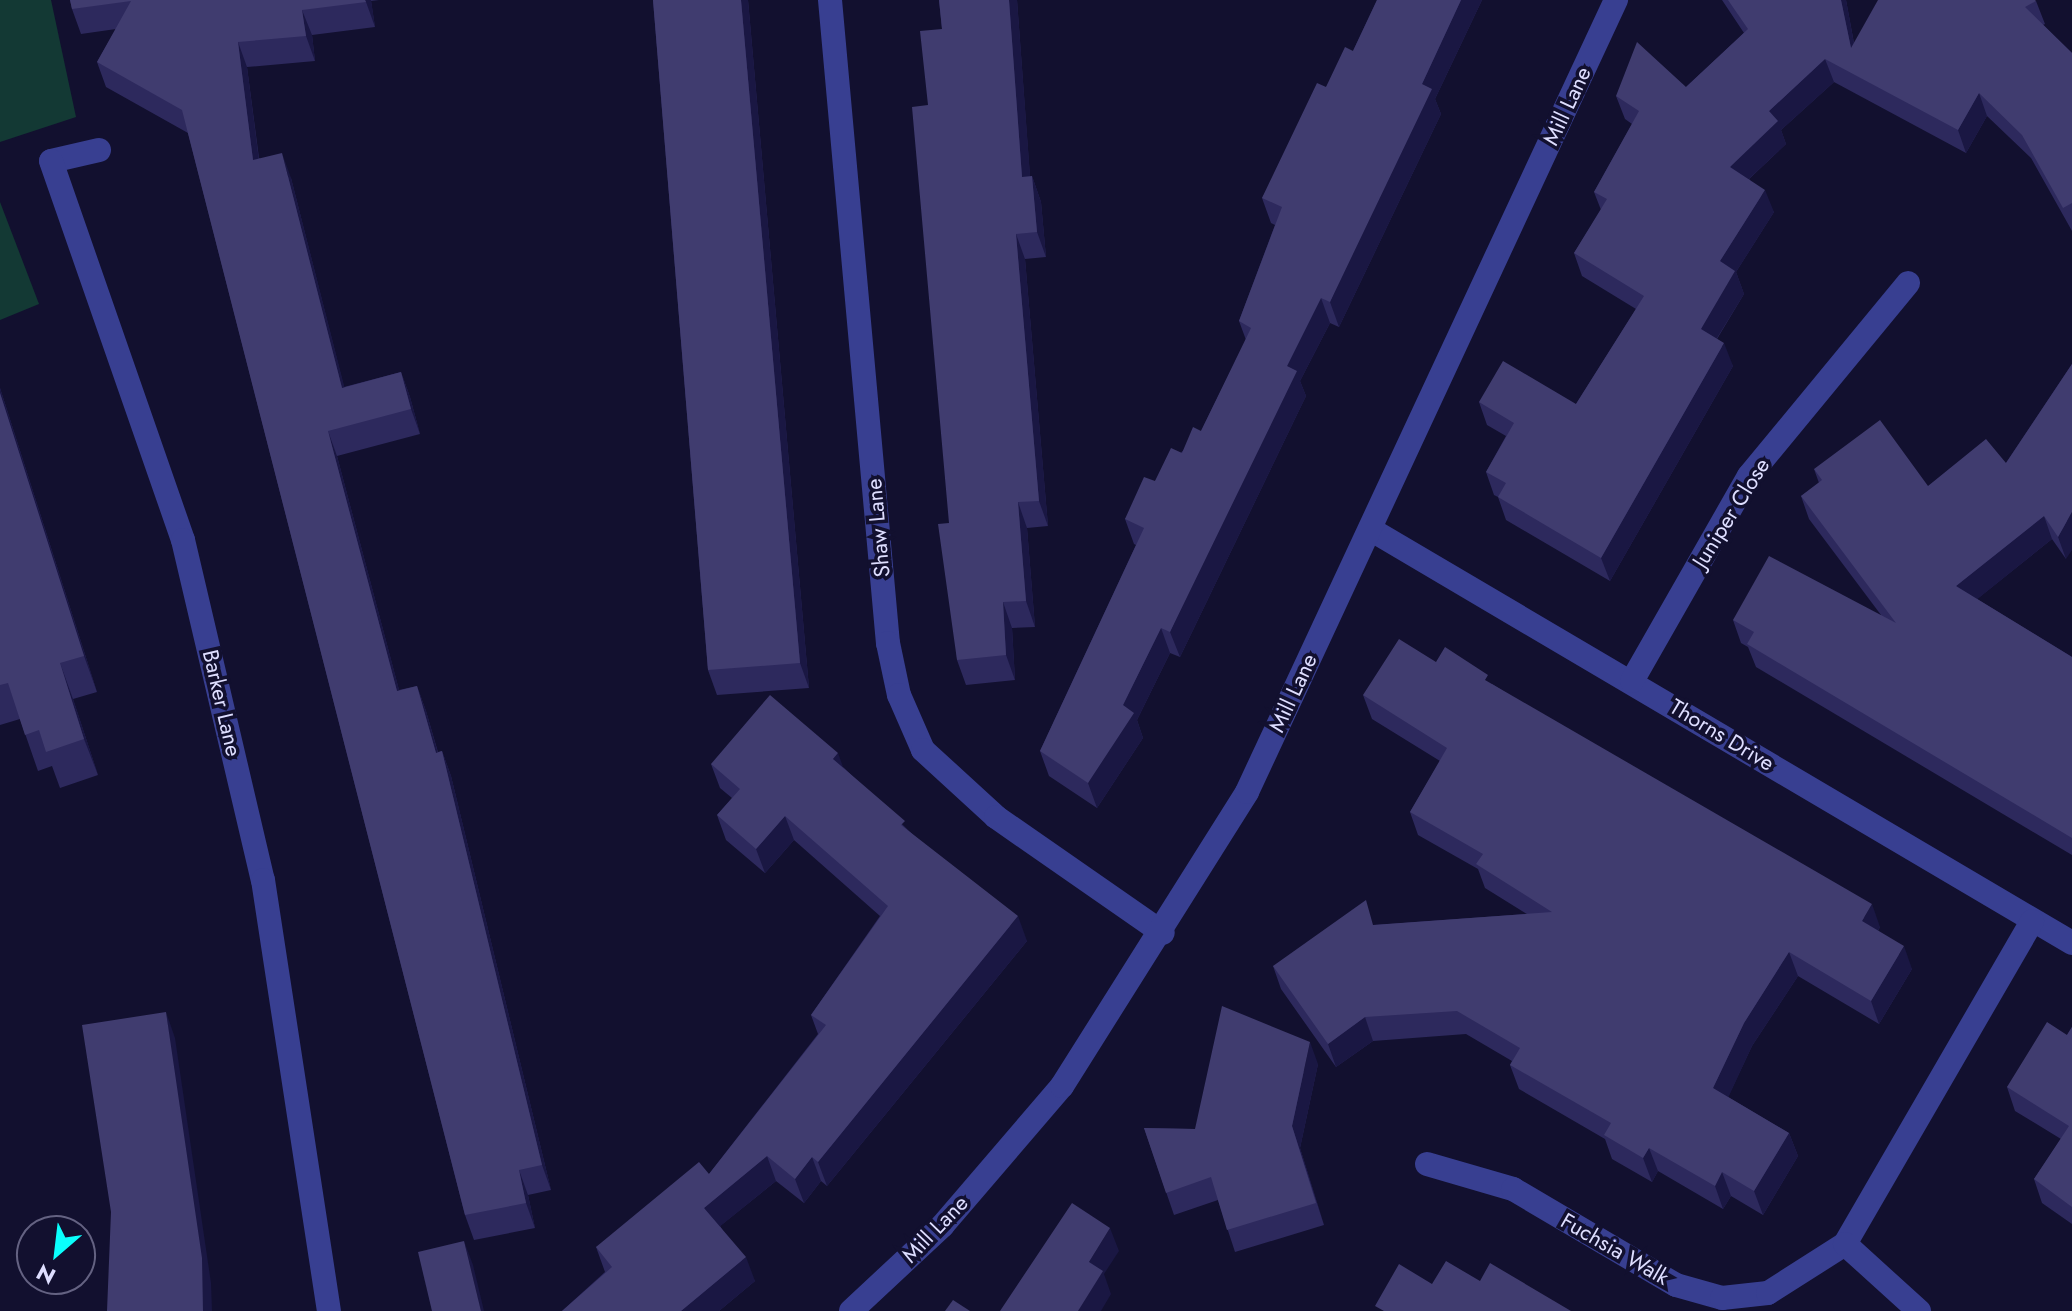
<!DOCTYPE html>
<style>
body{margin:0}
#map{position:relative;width:2072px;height:1311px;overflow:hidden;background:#12102f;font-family:Jost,sans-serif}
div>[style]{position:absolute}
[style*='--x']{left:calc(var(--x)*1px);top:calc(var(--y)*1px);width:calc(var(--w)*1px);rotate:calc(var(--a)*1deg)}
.green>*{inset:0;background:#133934}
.minor>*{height:24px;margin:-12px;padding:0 12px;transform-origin:12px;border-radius:12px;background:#383f91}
.wall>*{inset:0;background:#2d295d}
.shaded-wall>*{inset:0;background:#1a1743}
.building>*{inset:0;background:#403c6f}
span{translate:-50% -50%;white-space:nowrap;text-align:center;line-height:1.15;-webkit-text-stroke:7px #12102f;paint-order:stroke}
.street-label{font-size:22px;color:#dedeff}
.north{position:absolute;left:16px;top:1215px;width:80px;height:80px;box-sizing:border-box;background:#12102f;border:2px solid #646282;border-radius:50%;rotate:208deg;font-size:22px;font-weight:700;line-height:32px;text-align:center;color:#dedeff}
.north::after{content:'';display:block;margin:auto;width:28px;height:36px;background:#0afffd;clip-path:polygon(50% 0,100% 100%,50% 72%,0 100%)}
</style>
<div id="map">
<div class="green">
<i style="clip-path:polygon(0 0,51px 0,76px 117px,0 142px)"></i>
<i style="clip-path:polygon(0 202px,39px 304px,0 320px)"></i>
</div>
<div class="minor">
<i style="--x:830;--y:0;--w:646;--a:84.85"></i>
<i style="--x:888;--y:643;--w:53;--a:78.1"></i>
<i style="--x:899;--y:695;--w:60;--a:66.4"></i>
<i style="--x:923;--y:750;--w:99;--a:42.5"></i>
<i style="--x:996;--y:817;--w:203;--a:34.8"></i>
<i style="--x:99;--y:150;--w:49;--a:167.1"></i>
<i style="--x:51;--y:161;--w:401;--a:70.8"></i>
<i style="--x:183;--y:540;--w:349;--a:76.8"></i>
<i style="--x:263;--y:880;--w:436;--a:81.3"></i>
<i style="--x:1370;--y:529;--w:815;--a:30.53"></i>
<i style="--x:1632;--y:681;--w:236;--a:-60.3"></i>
<i style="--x:1749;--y:476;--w:250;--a:-50.5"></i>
<i style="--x:1427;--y:1164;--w:90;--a:16.2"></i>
<i style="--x:1513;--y:1189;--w:189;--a:30.5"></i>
<i style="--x:1676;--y:1285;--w:48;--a:15.8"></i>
<i style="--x:1722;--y:1298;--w:46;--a:-6.2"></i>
<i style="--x:1768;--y:1293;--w:91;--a:-32.5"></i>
<i style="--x:1845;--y:1244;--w:373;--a:-59.9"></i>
<i style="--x:1845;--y:1244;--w:100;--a:42.2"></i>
<i style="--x:851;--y:1311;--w:125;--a:-43"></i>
<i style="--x:942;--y:1226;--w:184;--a:-49.4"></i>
<i style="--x:1062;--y:1086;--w:347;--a:-57.8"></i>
<i style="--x:1247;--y:792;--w:874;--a:-65.02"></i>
</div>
<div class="wall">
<i style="clip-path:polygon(70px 0,379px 0,371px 1px,375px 27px,312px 35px,315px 61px,247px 67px,259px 158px,291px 178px,344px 387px,401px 372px,410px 397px,420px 434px,337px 456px,399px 690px,417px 686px,426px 711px,438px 752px,442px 751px,451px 776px,551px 1190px,528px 1195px,535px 1228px,474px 1240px,465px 1215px,188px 133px,106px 87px,97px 62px,116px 29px,81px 34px,72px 9px)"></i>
<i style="clip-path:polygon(653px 0,748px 0,809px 688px,717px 695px,708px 670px)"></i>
<i style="clip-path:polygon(939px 0,1017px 0,1030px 177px,1032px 176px,1041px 202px,1046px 257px,1025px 259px,1048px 526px,1027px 528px,1035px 627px,1012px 628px,1015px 680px,966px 685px,957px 660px,928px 105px,942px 29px)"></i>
<i style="clip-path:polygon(1377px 0,1482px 0,1435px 99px,1441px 114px,1339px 327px,1330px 323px,1300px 381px,1306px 396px,1180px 657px,1170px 653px,1137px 720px,1143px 738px,1097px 808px,1049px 776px,1040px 751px,1136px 545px,1134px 544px,1125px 519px,1155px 481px,1201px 431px,1246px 340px,1239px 321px,1275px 225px,1271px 223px,1262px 198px,1326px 87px,1353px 51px)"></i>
<i style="clip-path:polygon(1722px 0,1846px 0,1854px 43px,2036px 1px,2045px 24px,2043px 25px,2072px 53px,2072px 231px,2031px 158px,1987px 116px,1966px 153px,1834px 82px,1781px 130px,1786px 144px,1749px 179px,1774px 212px,1736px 272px,1744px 294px,1717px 339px,1733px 366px,1610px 581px,1506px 520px,1498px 497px,1494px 495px,1486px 472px,1506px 436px,1487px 425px,1479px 402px,1576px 404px,1636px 309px,1582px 276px,1574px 253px,1601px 210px,1594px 192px,1632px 124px,1625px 119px,1616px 96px,1686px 87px,1744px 33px)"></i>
<i style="clip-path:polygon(2072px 364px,2066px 559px,2052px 539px,1977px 599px,2072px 657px,2072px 855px,1756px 667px,1748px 647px,1741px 643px,1733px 620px,1881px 615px,1809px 519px,1801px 496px,1819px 483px,1814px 469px,1928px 486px,2006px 463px)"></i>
<i style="clip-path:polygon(0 388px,97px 692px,73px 699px,98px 775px,60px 788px,52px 766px,38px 771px,20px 719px,0 725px)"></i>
<i style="clip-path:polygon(1492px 684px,1880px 927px,1878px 931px,1912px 969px,1879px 1024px,1798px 976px,1752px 1046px,1728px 1097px,1789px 1133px,1798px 1156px,1763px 1215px,1731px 1196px,1723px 1209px,1658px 1171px,1652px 1182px,1612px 1159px,1605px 1139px,1519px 1089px,1510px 1065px,1512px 1061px,1466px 1034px,1373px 1041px,1336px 1067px,1281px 989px,1273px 966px,1375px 925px,1527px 914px,1485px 888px,1478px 869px,1418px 835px,1410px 812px,1440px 761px,1372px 719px,1363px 695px)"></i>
<i style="clip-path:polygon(711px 764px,843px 767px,909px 831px,1027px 941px,827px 1186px,821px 1181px,804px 1203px,776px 1181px,720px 1226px,755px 1281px,719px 1311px,562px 1311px,605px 1272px,596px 1247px,709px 1174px,818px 1034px,811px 1015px,880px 916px,794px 840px,765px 873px,726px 840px,717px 815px,732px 798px,720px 788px)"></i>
<i style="clip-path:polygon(2072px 1027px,2072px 1224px,2042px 1203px,2034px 1179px,2061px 1139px,2015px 1111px,2007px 1087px,2067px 1035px)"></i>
<i style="clip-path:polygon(1318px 1064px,1300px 1148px,1324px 1225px,1235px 1252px,1218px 1200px,1174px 1215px,1144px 1128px,1195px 1129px)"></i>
</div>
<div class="shaded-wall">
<i style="clip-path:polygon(365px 0,371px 0,375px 27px,366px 2px)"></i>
<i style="clip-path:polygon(741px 0,748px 0,809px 688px,800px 663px)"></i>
<i style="clip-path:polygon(1009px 0,1017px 0,1032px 202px,1022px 177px)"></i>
<i style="clip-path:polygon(1461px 0,1482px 0,1435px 99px,1441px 114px,1339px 327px,1330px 302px,1422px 84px)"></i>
<i style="clip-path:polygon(1841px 0,1846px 0,1859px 71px,1851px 48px)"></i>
<i style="clip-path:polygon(302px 10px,312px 35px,315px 61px,306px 36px)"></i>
<i style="clip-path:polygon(238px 42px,247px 67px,262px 184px,253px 160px)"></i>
<i style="clip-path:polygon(1825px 59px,1834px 82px,1781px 130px,1786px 144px,1738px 189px,1730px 167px,1769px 111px)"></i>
<i style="clip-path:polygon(1979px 93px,1987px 116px,1966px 153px,1958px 130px)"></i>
<i style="clip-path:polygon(282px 153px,291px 178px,351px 413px,342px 388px)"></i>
<i style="clip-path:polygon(1032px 176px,1041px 202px,1046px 257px,1037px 232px)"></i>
<i style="clip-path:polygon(1765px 190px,1774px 212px,1736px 272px,1744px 294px,1709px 351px,1701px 329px,1720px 261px)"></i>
<i style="clip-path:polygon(1016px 234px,1025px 259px,1048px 526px,1039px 501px)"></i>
<i style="clip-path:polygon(1321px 298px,1330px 323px,1300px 381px,1306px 396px,1180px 657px,1170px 632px,1287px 366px)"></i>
<i style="clip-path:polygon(1724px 343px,1733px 366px,1610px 581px,1601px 558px)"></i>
<i style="clip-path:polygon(401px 372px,410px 397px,420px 434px,411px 409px)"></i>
<i style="clip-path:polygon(0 388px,97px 692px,84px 656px,0 393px)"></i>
<i style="clip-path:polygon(328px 431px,337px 456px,406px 716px,397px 691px)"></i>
<i style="clip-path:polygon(1018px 502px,1027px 528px,1035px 627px,1026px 601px)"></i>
<i style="clip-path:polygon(2072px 512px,2072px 550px,2066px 559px,2058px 537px)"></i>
<i style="clip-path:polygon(2044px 516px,2052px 539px,1965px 609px,1956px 586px)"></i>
<i style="clip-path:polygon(1003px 602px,1012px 628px,1015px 680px,1006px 655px)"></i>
<i style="clip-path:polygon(1161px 628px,1170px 653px,1137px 720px,1143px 738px,1097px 808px,1088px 783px,1123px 705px)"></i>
<i style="clip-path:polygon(60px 663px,73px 699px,98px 775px,84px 739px)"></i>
<i style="clip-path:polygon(417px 686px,426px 711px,445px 778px,436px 753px)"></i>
<i style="clip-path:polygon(442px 751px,451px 776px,551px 1190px,542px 1165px)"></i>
<i style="clip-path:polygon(838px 753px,847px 778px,833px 759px)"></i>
<i style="clip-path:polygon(785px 816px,794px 840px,765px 873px,756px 849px)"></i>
<i style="clip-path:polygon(1872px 904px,1880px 927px,1870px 944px,1862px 921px)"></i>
<i style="clip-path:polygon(1018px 916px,1027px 941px,827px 1186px,818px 1162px)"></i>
<i style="clip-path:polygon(1904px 946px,1912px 969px,1879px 1024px,1871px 1001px)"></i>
<i style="clip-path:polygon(1789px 952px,1798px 976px,1752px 1046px,1722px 1111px,1713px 1088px,1744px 1023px)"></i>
<i style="clip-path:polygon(166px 1012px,175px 1038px,211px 1283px,212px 1311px,203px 1311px)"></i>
<i style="clip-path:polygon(1365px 1017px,1373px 1041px,1336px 1067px,1328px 1044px)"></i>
<i style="clip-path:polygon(1310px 1042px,1318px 1064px,1300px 1148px,1324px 1225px,1292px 1126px)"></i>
<i style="clip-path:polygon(1789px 1133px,1798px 1156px,1763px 1215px,1754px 1191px)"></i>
<i style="clip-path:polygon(1649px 1148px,1658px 1171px,1652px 1182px,1643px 1158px)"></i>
<i style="clip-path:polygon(767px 1156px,776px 1181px,713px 1232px,704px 1208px)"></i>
<i style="clip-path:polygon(812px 1157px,821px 1181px,804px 1203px,795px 1179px)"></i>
<i style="clip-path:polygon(519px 1170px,528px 1195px,535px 1228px,526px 1203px)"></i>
<i style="clip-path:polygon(1722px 1172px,1731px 1196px,1723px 1209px,1715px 1186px)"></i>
<i style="clip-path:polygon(1110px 1228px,1119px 1251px,1104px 1274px,1111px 1294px,1101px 1311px,1078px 1311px,1089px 1262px)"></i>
<i style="clip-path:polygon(464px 1241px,473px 1265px,484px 1311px,481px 1311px)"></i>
<i style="clip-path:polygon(746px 1257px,755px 1281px,719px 1311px,681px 1311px)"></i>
</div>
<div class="building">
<i style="clip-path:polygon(70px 0,365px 0,366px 2px,302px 10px,306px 36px,238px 42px,253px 160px,282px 153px,342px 388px,401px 372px,411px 409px,328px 431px,397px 691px,417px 686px,436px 753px,442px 751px,542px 1165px,519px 1170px,526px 1203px,465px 1215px,182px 110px,97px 62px,131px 1px,72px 9px)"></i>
<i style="clip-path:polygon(653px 0,741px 0,800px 663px,708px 670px)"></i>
<i style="clip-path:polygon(939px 0,1009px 0,1022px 177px,1032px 176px,1037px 232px,1016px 234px,1039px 501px,1018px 502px,1026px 601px,1003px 602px,1006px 655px,957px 660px,938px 524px,949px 523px,912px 107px,928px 105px,920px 31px,942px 29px)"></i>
<i style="clip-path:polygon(1377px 0,1461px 0,1422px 84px,1432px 89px,1330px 302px,1321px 298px,1287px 366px,1297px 371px,1170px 632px,1161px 628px,1123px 705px,1134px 713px,1088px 783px,1040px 751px,1144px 528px,1125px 519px,1144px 477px,1155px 481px,1171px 448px,1182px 453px,1193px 427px,1201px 431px,1251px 328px,1239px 321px,1282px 207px,1262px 198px,1317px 83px,1326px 87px,1345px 47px,1353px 51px)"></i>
<i style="clip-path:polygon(1728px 0,1841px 0,1851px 48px,1878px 0,2035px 0,2036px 1px,2025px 7px,2072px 53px,2072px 203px,2063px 208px,2022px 135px,1979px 93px,1958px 130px,1825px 59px,1769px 111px,1778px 121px,1730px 167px,1765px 190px,1720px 261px,1735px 271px,1701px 329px,1724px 343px,1601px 558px,1498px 497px,1506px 483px,1486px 472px,1514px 423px,1479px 402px,1503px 361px,1576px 404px,1644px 296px,1574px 253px,1607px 199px,1594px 192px,1639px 111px,1616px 96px,1637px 42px,1686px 87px,1748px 29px)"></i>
<i style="clip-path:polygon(2072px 364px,2072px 512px,2058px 537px,2044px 516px,1956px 586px,2072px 657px,2072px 838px,1747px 644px,1754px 632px,1733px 620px,1769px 556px,1896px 623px,1801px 496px,1822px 480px,1814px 469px,1880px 420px,1928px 486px,1986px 439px,2006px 463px)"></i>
<i style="clip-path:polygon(0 393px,84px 656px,60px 663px,84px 739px,46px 752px,39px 730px,25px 735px,8px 683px,0 685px)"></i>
<i style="clip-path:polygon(1399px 639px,1436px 662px,1445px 647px,1488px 675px,1485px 680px,1872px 904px,1862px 921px,1904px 946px,1871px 1001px,1789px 952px,1744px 1023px,1713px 1088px,1789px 1133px,1754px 1191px,1722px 1172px,1715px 1186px,1649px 1148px,1643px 1158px,1604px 1135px,1611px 1123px,1510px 1065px,1520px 1048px,1457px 1011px,1365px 1017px,1328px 1044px,1273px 966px,1366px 900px,1373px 925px,1552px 912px,1476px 864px,1483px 854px,1410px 812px,1447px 748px,1363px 695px)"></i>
<i style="clip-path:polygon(770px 695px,838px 753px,833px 759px,905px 821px,901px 825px,1018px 916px,818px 1162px,812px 1157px,795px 1179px,767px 1156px,704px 1208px,746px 1257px,681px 1311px,562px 1311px,612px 1267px,596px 1247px,699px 1162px,709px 1174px,826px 1025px,811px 1015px,888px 906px,785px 816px,756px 849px,717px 815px,740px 789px,711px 764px)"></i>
<i style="clip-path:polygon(1222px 1006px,1310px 1042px,1292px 1126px,1316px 1203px,1227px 1230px,1211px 1177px,1166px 1193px,1144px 1128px,1195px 1129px)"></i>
<i style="clip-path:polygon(166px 1012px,202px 1258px,203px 1311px,107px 1311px,111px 1212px,82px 1025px)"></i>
<i style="clip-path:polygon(2047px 1022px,2067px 1035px,2072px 1027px,2072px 1207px,2034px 1179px,2069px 1126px,2007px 1087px)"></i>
<i style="clip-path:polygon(1072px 1203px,1110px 1228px,1089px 1262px,1103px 1271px,1078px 1311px,1000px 1311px)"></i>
<i style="clip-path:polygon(464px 1241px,481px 1311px,432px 1311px,418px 1252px)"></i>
<i style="clip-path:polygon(1446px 1261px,1480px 1281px,1490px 1263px,1571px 1311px,1384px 1311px,1375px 1306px,1399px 1264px,1432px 1284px)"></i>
<i style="clip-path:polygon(953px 1300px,970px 1311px,945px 1311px)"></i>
</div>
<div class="street-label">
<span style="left:1567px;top:106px;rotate:-65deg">Mill Lane</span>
<span style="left:1731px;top:513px;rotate:-58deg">Juniper Close</span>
<span style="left:878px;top:528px;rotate:-95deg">Shaw Lane</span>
<span style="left:1293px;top:693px;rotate:-65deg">Mill Lane</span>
<span style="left:222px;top:703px;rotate:77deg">Barker Lane</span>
<span style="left:1722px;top:735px;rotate:31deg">Thorns Drive</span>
<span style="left:935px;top:1229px;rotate:-46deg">Mill Lane</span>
<span style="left:1615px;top:1249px;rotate:30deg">Fuchsia Walk</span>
</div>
<div class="north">N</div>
</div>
